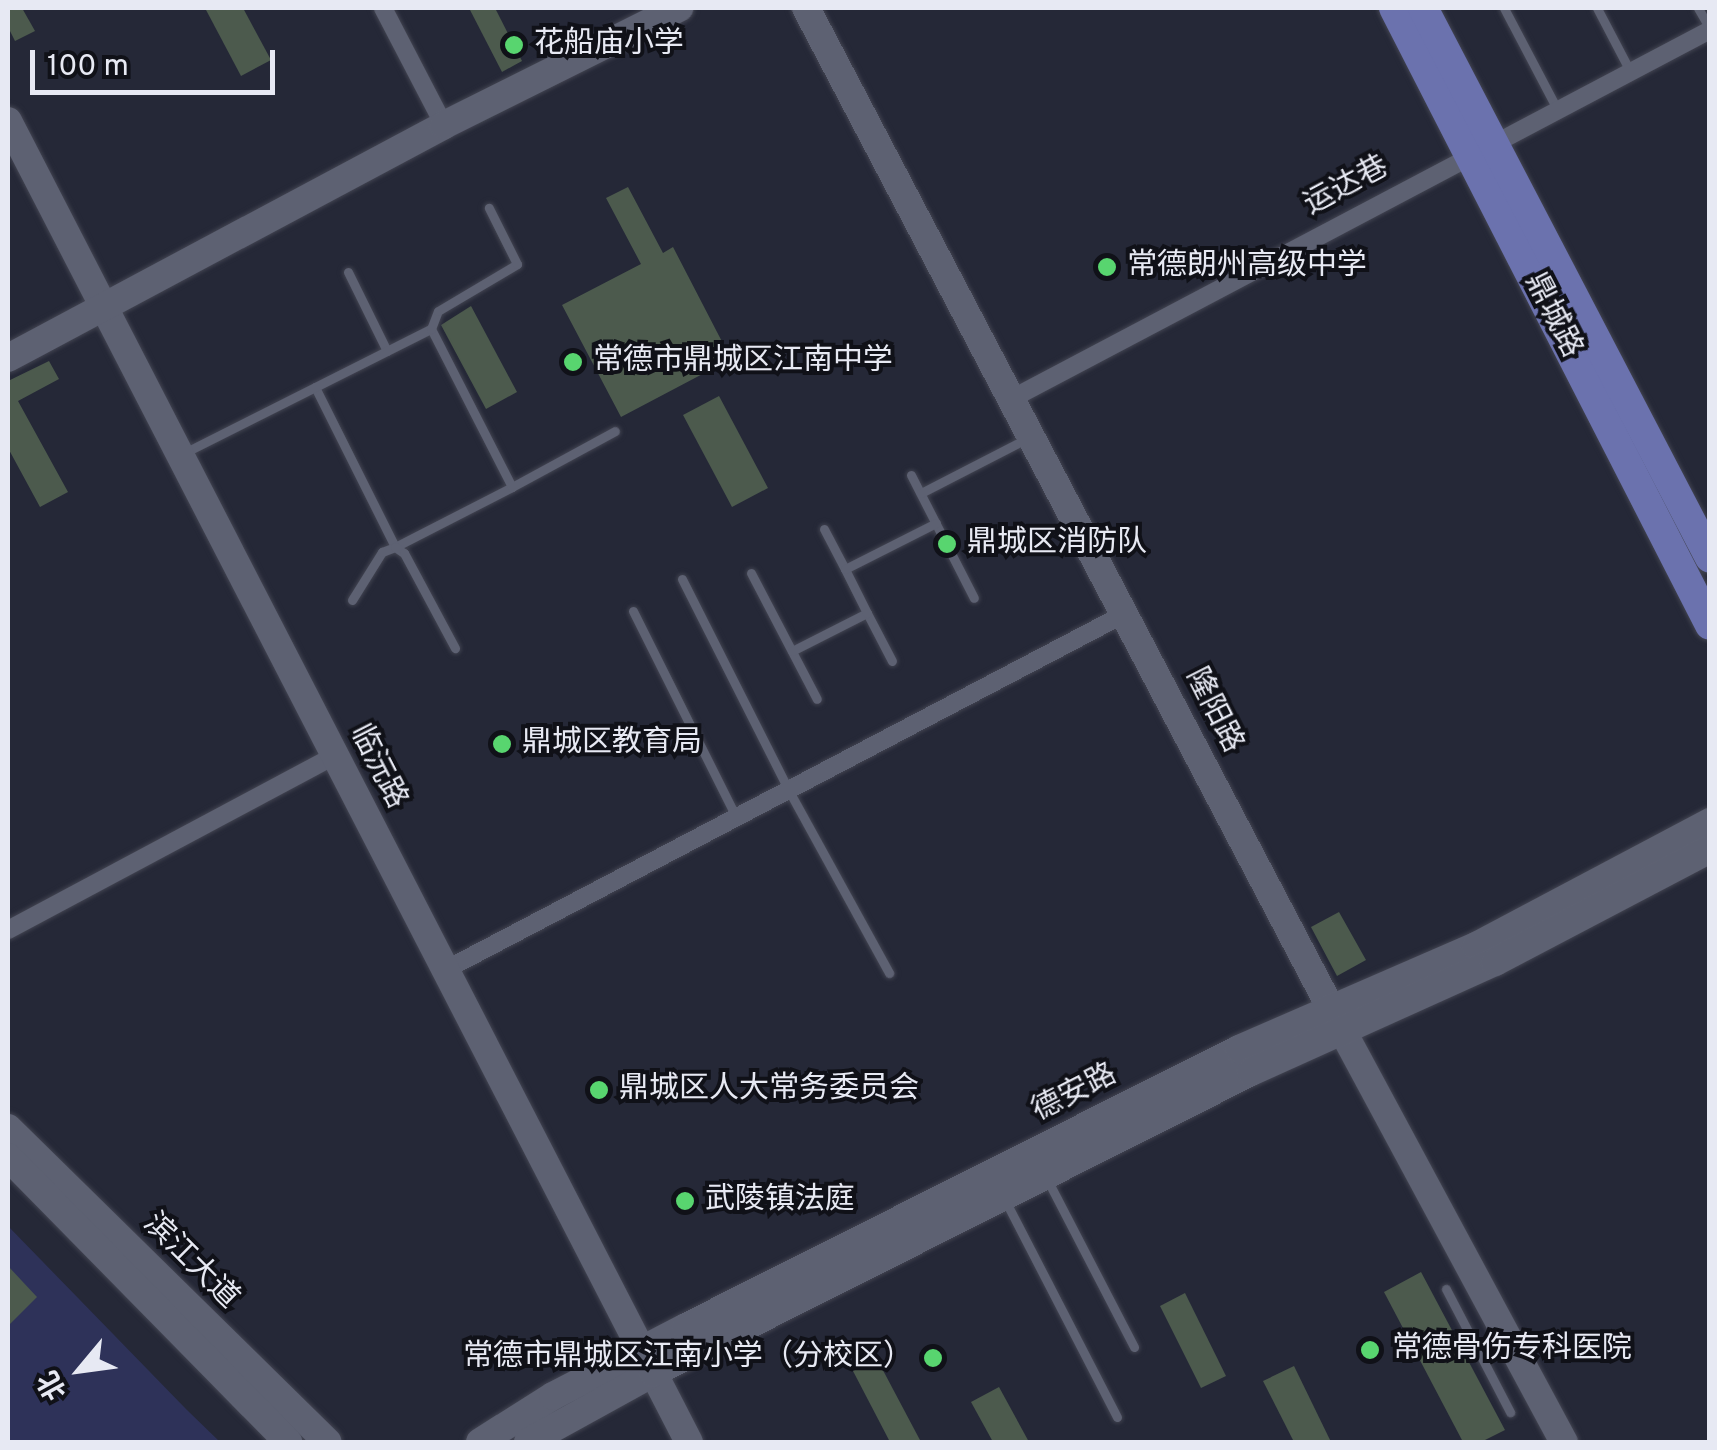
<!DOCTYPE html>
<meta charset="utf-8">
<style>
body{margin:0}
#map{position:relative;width:1717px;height:1450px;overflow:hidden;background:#252837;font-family:Overpass,"Noto Sans SC",sans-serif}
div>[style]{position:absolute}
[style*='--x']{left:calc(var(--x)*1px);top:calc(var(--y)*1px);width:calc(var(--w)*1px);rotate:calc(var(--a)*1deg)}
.green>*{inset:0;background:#2e3259}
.building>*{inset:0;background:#4c5a4d}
.roads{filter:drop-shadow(0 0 2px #424451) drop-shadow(0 0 2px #424451)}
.lane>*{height:9px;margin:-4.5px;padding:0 4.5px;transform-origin:4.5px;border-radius:4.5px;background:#5d6172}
.street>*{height:18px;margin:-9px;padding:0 9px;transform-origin:9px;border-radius:9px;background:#5d6172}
.secondary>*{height:28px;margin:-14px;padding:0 14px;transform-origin:14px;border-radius:14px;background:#5d6172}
.primary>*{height:30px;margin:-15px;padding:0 15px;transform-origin:15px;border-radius:15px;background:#6b72ae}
.dots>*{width:28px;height:28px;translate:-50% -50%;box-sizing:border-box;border:5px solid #101118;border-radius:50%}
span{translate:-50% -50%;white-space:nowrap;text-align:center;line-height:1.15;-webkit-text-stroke:8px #101118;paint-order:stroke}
.poi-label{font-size:30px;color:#e7e9f3}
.left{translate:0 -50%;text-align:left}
.right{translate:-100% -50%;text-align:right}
.street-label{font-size:30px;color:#e7e9f3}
.frame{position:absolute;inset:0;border:10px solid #e7e9f3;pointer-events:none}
.north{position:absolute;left:30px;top:1320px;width:100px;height:100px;-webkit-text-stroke:8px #101118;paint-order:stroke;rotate:241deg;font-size:28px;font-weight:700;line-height:40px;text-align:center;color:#e7e9f3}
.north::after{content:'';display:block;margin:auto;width:35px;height:45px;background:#e7e9f3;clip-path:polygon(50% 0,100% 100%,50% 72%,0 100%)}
.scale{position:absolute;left:30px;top:50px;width:245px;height:45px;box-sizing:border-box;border:5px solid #e7e9f3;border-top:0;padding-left:12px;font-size:30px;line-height:35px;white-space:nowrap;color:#e7e9f3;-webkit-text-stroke:8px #101118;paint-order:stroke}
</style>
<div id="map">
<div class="green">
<i style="clip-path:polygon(8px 1226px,186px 1409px,220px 1442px,8px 1442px)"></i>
</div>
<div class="building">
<i style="clip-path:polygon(8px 8px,22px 8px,35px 31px,15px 41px,8px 27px)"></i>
<i style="clip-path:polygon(205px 8px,243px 8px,271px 60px,241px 76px)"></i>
<i style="clip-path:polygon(469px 8px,495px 8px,522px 61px,502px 72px)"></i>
<i style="clip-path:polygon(628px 187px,663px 253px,673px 247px,731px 359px,621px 417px,562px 305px,641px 264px,606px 198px)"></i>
<i style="clip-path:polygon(471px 306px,517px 392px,486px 409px,441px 325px)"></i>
<i style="clip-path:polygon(49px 361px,59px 379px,18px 401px,68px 492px,40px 507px,8px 448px,8px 381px)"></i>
<i style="clip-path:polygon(719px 396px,768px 488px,732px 507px,683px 415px)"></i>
<i style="clip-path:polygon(1339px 912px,1366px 960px,1337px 976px,1311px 927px)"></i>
<i style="clip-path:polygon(8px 1266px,37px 1297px,8px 1326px)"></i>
<i style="clip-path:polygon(1421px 1272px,1505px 1430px,1481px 1442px,1463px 1442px,1384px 1292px)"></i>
<i style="clip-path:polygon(1185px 1293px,1226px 1376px,1201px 1388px,1160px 1306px)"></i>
<i style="clip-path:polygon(877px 1359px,921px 1442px,890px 1442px,853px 1371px)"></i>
<i style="clip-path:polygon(1294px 1366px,1331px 1442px,1294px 1442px,1263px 1381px)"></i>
<i style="clip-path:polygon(999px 1387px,1029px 1442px,993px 1442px,971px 1402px)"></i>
</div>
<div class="roads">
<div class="lane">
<i style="--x:1504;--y:8;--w:114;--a:62.3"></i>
<i style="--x:1597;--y:8;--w:71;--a:62.4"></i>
<i style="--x:1698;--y:8;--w:24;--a:60"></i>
<i style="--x:348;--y:272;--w:88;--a:63.7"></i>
<i style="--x:315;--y:387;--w:179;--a:63.4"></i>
<i style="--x:395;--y:547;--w:131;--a:-27.1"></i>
<i style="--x:512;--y:487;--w:178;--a:-117.1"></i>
<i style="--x:182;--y:454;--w:279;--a:-26.7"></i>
<i style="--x:431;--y:329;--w:19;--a:-69"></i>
<i style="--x:438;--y:311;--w:92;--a:-30.7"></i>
<i style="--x:517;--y:264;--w:63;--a:-116.6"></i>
<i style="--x:911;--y:475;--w:138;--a:62.9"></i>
<i style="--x:512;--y:487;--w:117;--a:-28.5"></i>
<i style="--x:921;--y:493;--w:118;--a:-27.2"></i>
<i style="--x:824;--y:529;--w:45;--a:62.3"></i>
<i style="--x:751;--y:573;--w:142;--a:62.4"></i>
<i style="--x:682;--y:579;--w:235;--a:63.2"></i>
<i style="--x:788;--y:789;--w:210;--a:61.2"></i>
<i style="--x:352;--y:600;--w:57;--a:-58"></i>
<i style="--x:382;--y:552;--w:14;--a:-21"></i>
<i style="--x:395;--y:547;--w:11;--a:34"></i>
<i style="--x:404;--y:553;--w:108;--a:61.8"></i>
<i style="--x:633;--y:611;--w:230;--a:63.4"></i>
<i style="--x:867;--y:613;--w:54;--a:62.5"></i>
<i style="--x:792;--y:651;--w:84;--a:-26.9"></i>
<i style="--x:867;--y:613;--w:49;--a:-116.6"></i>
<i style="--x:845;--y:569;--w:102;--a:-26.8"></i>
<i style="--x:1048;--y:1181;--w:187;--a:62.6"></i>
<i style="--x:1006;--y:1202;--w:242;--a:62.7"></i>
<i style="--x:1446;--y:1289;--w:139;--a:62.5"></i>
</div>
<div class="street">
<i style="--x:383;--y:8;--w:132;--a:62.5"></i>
<i style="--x:1013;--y:398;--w:788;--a:-27.83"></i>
<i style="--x:8;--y:930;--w:370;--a:-28.1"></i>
<i style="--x:445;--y:970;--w:769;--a:-27.66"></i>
</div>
<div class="secondary">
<i style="--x:806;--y:8;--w:1154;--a:62.32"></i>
<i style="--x:1342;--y:1030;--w:468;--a:61.7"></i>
<i style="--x:8;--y:121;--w:1486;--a:62.73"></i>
<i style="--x:8;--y:358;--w:494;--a:-28.1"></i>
<i style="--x:444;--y:125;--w:263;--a:-26.5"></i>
<i style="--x:8;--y:1128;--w:448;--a:44.5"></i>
<i style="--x:8;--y:1157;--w:400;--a:45.5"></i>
<i style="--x:480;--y:1442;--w:86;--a:-32.2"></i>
<i style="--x:553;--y:1396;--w:150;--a:-27.4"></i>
<i style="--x:686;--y:1327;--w:619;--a:-26.69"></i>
<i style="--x:1239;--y:1049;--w:258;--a:-23.5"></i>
<i style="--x:1476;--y:946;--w:265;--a:-27.9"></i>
<i style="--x:528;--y:1442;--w:143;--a:-28.9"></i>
<i style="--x:653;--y:1373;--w:669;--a:-26.72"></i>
<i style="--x:1251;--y:1072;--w:268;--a:-24.3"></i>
<i style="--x:1495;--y:962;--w:243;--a:-27.7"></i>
</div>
<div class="primary">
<i style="--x:1394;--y:8;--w:693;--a:62.88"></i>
<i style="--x:1423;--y:8;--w:620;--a:62.44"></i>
</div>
</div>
<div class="dots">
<i style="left:514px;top:45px;background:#58d56f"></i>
<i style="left:1107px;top:267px;background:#58d56f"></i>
<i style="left:573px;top:362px;background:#58d56f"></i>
<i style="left:947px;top:544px;background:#58d56f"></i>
<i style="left:502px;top:744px;background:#58d56f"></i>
<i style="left:599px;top:1090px;background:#58d56f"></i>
<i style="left:685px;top:1201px;background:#58d56f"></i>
<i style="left:1370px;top:1350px;background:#58d56f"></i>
<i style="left:933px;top:1358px;background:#58d56f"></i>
</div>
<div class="poi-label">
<span class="left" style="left:534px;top:45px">花船庙小学</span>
<span class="left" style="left:1127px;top:267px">常德朗州高级中学</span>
<span class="left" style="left:593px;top:362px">常德市鼎城区江南中学</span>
<span class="left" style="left:967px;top:544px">鼎城区消防队</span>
<span class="left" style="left:522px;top:744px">鼎城区教育局</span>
<span class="left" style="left:619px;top:1090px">鼎城区人大常务委员会</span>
<span class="left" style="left:705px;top:1201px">武陵镇法庭</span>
<span class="left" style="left:1392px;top:1350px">常德骨伤专科医院</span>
<span class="right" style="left:913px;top:1358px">常德市鼎城区江南小学（分校区）</span>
</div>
<div class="street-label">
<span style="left:1347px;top:187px;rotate:-28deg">运达巷</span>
<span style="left:1552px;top:316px;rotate:63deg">鼎城路</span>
<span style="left:1213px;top:711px;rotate:63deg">隆阳路</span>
<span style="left:377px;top:767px;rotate:63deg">临沅路</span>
<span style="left:1075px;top:1094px;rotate:-27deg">德安路</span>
<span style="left:190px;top:1262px;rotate:45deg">滨江大道</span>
</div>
<div class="frame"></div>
<div class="north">北</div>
<div class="scale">100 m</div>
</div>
